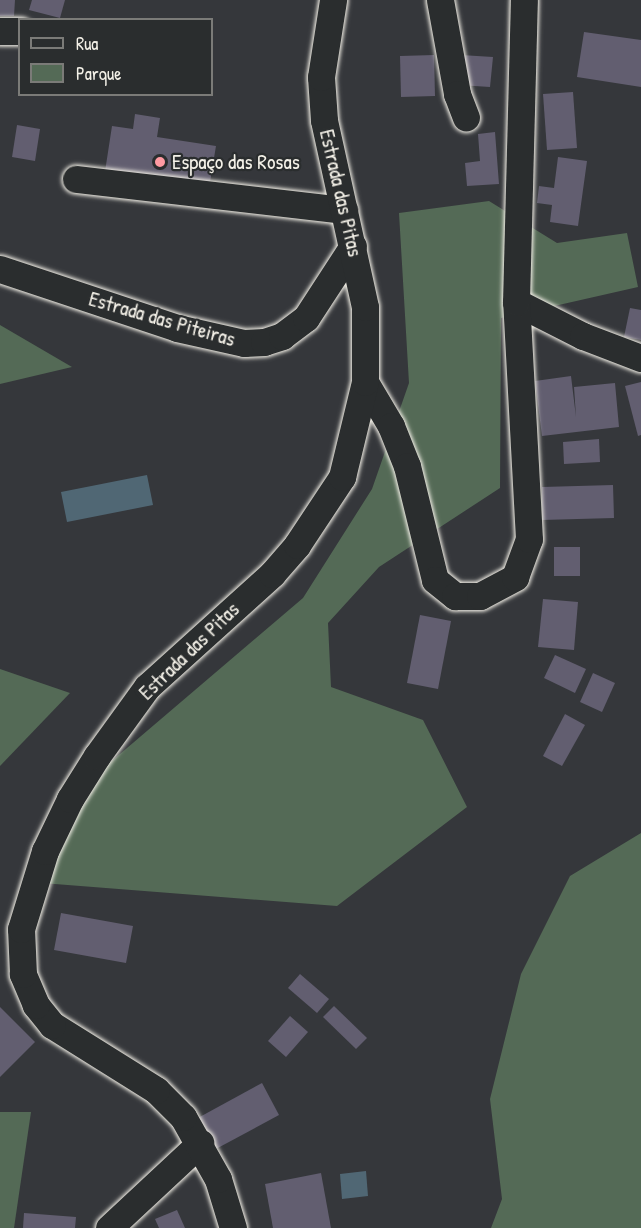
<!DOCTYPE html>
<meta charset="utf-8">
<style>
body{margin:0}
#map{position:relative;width:641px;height:1228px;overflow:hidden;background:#35373b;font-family:"Patrick Hand",sans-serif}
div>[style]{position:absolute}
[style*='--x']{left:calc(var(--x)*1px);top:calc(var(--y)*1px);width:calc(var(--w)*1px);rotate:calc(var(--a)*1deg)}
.green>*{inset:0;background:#546a56}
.water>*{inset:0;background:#506774}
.building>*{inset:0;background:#625e70}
.roads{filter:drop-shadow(0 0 2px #f4f1e8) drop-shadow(0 0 2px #f4f1e8)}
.minor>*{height:27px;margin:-13.5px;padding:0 13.5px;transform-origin:13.5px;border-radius:13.5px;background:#2a2d2e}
.dots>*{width:16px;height:16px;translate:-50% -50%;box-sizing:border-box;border:3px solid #2a2d2e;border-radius:50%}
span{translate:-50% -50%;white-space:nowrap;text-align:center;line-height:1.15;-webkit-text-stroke:4.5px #2a2d2e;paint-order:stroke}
.poi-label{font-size:21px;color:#f4f1e8}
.left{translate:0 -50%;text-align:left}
.street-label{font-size:21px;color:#f4f1e8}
.legend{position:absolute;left:18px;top:18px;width:195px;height:78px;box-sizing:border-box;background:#2a2d2e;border:2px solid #7b7b78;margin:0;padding:8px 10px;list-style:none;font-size:18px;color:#f4f1e8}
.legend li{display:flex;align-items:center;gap:12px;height:30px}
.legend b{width:30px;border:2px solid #7b7b78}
</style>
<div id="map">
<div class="green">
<i style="clip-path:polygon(489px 201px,557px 243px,627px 233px,638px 287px,501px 318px,500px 488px,379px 567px,328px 623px,331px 687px,423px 720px,467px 807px,337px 906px,42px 883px,93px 777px,303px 598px,372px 489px,409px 383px,399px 213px)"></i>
<i style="clip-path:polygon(0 325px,72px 367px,0 384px)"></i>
<i style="clip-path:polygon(0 669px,70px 693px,0 766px)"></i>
<i style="clip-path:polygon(641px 833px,641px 1228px,491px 1228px,502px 1199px,490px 1099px,521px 974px,570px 876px)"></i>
<i style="clip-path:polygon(0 1112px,31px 1112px,14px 1228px,0 1228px)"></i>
</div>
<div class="water">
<i style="clip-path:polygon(147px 475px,153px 505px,67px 522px,61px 492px)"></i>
<i style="clip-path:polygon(366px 1171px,368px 1196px,342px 1199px,340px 1174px)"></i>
</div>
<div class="building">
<i style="clip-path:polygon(0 0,15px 0,14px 16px,0 16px)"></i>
<i style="clip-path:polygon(32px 0,65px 0,60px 18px,29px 10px)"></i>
<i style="clip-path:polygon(584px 32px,641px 40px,641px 87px,577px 77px)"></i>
<i style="clip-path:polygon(434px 55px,435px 96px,401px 97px,400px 56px)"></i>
<i style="clip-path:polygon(461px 55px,493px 57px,490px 87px,459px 85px)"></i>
<i style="clip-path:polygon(573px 92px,577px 148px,547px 150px,543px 94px)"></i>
<i style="clip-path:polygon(135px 114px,160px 118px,157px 137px,216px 146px,208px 194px,104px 178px,112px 126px,133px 129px)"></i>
<i style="clip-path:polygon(17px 125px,40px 129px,35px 161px,12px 157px)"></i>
<i style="clip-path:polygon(495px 132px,499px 184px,467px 186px,465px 163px,480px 161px,478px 134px)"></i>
<i style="clip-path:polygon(558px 157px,587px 161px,578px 226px,550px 222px,552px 205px,537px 203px,539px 186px,554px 188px)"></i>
<i style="clip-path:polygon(630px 308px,641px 310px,641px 340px,624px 337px)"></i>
<i style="clip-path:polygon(571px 376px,576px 417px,574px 387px,615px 383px,619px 427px,542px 436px,535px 381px)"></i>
<i style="clip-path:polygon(641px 382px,641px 435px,638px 436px,625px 386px)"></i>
<i style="clip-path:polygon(599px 439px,600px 462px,564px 464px,563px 442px)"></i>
<i style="clip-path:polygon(613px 485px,614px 518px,542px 520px,542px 487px)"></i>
<i style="clip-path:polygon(554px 547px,580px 547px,580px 576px,554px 576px)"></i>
<i style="clip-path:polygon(543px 599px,578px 602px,574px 650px,538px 647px)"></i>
<i style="clip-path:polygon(420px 615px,451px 621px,438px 689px,407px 683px)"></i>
<i style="clip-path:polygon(555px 655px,586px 669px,575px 693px,544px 678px)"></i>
<i style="clip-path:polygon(593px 673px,615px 683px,602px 712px,580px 702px)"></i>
<i style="clip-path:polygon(565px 714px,585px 725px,562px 766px,543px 756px)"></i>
<i style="clip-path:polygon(61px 913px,133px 926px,126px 963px,54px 950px)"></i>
<i style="clip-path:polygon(300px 974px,329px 999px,317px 1013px,288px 988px)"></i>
<i style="clip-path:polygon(334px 1006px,367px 1038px,356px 1049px,323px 1017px)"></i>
<i style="clip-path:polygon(0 1007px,35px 1042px,0 1077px)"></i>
<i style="clip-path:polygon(290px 1016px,308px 1032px,286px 1057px,268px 1041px)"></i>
<i style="clip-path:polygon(262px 1083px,279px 1115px,214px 1150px,196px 1119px)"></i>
<i style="clip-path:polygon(321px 1173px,331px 1228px,273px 1228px,265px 1184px)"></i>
<i style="clip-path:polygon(177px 1210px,185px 1228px,159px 1228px,155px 1219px)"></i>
<i style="clip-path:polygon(24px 1213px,76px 1217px,75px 1228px,23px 1228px)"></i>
</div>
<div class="roads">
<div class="minor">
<i style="--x:440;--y:0;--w:96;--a:79.7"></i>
<i style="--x:457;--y:94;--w:25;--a:69"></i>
<i style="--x:0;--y:31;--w:20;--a:0"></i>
<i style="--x:76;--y:179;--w:270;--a:6.6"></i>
<i style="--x:0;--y:269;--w:187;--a:18.4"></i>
<i style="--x:177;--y:328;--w:69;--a:12.6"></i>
<i style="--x:244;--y:343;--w:20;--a:-3"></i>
<i style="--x:264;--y:342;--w:19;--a:-18"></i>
<i style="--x:282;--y:336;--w:30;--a:-37"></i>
<i style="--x:306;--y:318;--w:86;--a:-56.9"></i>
<i style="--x:516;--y:302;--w:75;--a:26.9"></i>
<i style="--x:583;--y:336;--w:62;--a:20.8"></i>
<i style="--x:365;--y:382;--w:51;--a:59.4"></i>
<i style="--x:391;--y:426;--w:43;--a:68.2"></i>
<i style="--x:407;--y:466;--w:117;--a:76.2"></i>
<i style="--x:435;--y:580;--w:26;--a:39"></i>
<i style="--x:455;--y:596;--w:25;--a:0"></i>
<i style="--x:480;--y:596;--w:40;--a:-28"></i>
<i style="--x:515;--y:577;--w:40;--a:-69.8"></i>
<i style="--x:529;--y:539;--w:237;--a:-93.1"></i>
<i style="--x:516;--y:302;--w:302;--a:-88.5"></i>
<i style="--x:109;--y:1228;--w:125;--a:-43"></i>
<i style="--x:233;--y:1228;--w:51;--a:-107"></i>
<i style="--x:218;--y:1179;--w:71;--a:-119.4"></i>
<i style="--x:183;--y:1117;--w:38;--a:-135"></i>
<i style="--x:156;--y:1090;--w:123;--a:-148"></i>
<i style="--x:52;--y:1025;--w:26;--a:-129"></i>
<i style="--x:36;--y:1005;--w:34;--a:-113"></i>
<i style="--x:23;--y:974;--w:45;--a:-92.5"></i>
<i style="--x:21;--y:929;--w:82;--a:-72.9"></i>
<i style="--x:45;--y:851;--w:58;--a:-64.3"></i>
<i style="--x:70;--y:799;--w:51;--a:-57.9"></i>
<i style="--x:97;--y:756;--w:85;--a:-54.1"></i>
<i style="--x:147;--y:687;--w:169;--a:-42.1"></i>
<i style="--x:272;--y:574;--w:38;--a:-49"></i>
<i style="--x:297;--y:545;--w:82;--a:-56.5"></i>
<i style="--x:342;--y:477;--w:98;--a:-76.4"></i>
<i style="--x:365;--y:382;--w:75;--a:-90"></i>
<i style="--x:365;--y:307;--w:191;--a:-102.4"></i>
<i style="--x:324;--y:120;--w:43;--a:-94"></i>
<i style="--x:321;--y:77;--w:78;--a:-81.1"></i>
</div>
</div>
<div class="dots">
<i style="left:160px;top:162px;background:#ff9aa2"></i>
</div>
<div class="poi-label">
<span class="left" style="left:172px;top:162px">Espaço das Rosas</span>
</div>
<div class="street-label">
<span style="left:341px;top:193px;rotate:77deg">Estrada das Pitas</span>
<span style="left:162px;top:319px;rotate:16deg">Estrada das Piteiras</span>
<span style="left:189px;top:651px;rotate:-44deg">Estrada das Pitas</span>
</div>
<ul class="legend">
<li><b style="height:8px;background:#2a2d2e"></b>Rua</li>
<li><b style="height:16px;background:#546a56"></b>Parque</li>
</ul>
</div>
